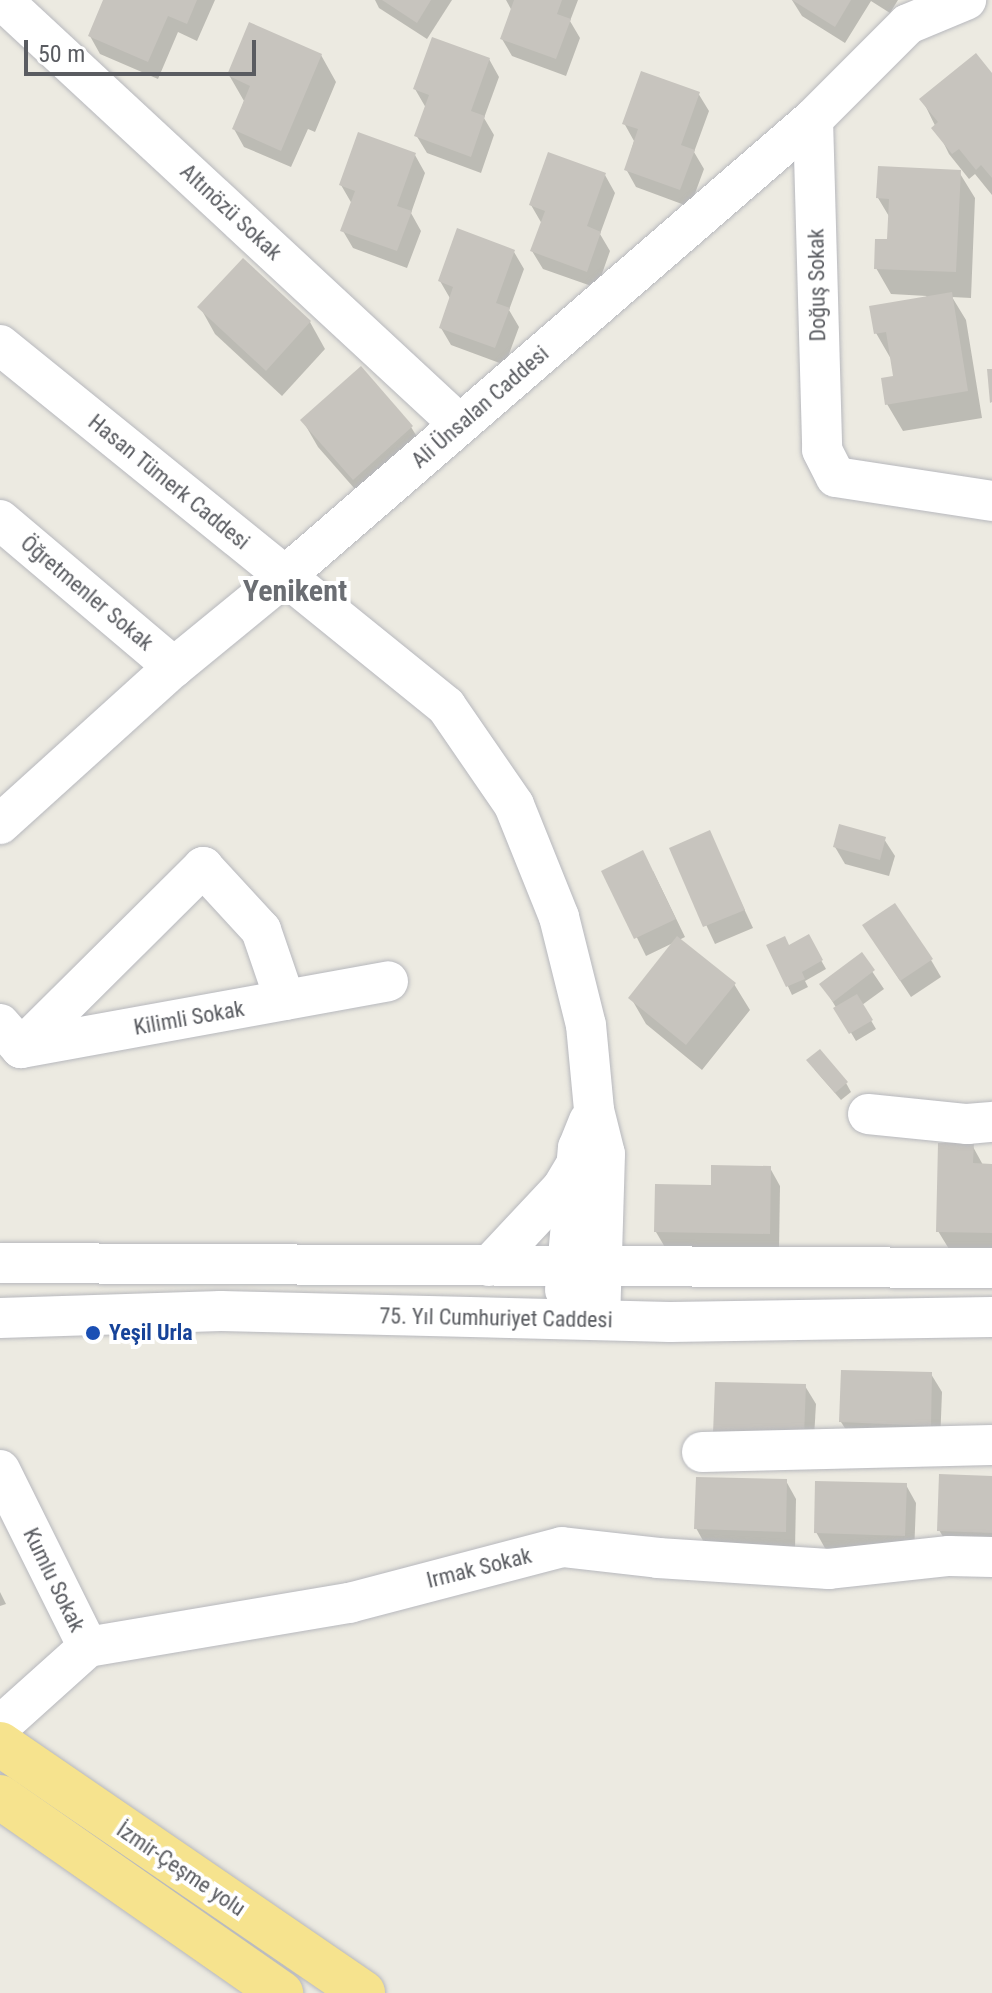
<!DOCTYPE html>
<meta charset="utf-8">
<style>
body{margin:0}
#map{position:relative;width:992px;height:1993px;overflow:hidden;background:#eceae1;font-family:"Roboto Condensed",sans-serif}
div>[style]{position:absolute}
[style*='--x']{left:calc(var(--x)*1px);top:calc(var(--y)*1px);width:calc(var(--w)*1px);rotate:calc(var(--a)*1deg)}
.shadow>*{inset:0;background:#0003}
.building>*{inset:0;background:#c7c4be}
.roads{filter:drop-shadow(0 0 2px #b7b8bd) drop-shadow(0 0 2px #b7b8bd)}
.minor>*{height:40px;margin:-20px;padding:0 20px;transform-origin:20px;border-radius:20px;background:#fff}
.highway>*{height:44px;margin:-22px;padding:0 22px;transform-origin:22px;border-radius:22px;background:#f6e38e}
.dots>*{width:22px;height:22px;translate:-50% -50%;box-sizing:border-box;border:4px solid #fff;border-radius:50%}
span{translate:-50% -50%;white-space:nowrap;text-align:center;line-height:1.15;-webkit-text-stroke:8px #fff;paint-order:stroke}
.street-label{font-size:22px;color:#5a5c61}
.transit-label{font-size:22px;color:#164399;font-weight:700}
.left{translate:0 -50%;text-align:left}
.district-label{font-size:30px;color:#6b6e73;font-weight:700}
.scale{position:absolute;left:24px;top:40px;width:232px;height:36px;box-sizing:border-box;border:4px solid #5a5c61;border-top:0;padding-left:10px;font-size:24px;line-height:28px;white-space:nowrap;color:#5a5c61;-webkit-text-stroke:6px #fff;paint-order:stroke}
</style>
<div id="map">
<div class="shadow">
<i style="clip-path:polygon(105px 0,215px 0,197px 41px,178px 32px,158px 79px,100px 54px,90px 36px)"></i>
<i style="clip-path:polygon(375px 0,452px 0,427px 39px,379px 8px)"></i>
<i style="clip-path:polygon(506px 0,578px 0,570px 21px,580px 38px,566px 76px,512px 56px,502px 39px,512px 11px)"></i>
<i style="clip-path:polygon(792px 0,898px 0,890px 13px,871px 1px,845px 43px,802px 16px)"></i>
<i style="clip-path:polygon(321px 55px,336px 82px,315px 132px,308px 129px,291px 167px,244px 147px,234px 129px,244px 101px,229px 75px)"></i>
<i style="clip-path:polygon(489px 59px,499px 77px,484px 118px,494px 135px,481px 173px,427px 153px,416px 135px,426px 108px,415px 89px)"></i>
<i style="clip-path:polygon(992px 77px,992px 195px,975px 174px,969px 179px,949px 154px,922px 99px)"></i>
<i style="clip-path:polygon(698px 93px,709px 111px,694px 152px,704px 169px,690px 207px,636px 187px,626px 169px,634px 141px,624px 123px)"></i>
<i style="clip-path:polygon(415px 155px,425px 173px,411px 213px,421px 231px,407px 268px,353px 248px,343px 231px,352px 204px,341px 185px)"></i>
<i style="clip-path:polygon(959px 172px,975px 198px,971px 298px,952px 297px,966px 320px,982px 418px,903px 431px,887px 404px,896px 377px,891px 359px,876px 333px,927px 296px,891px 294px,876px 268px,889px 242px,890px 218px,878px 198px)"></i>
<i style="clip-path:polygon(605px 175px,615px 193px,600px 234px,610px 251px,597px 288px,543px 269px,532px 251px,542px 224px,531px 205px)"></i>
<i style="clip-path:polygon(514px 252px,524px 269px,509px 310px,519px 327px,505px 365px,451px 345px,441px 328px,451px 300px,440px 281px)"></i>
<i style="clip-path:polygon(200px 307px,310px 322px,325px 349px,282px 396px,215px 334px)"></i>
<i style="clip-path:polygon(303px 421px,411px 427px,427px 453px,369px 505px,318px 447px)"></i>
<i style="clip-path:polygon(709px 833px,753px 928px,715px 944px,671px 849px)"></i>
<i style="clip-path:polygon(884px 839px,895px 856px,889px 876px,845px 864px,835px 847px)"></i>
<i style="clip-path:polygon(604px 871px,653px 871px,685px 937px,679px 940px,734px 984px,750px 1010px,702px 1070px,646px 1024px,631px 998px,675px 942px,646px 956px)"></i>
<i style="clip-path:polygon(808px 937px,826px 969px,805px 981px,808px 987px,792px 995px,769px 946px,789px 947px)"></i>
<i style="clip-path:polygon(875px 943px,931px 960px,941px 977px,911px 997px)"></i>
<i style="clip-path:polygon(861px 955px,884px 989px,862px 1005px,876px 1029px,856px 1041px,822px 984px)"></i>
<i style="clip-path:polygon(814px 1069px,846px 1083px,851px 1092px,841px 1100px)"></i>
<i style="clip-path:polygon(972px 1145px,983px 1165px,992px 1166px,992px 1250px,949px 1249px,938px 1231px)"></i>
<i style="clip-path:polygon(770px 1168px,780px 1186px,779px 1251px,666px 1249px,656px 1232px)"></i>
<i style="clip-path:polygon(931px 1374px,942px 1392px,940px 1443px,852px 1439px,841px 1422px)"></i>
<i style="clip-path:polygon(805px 1386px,816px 1404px,813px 1454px,725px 1451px)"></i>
<i style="clip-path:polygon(992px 1476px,992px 1550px,950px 1548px,939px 1530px)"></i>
<i style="clip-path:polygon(786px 1481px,796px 1499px,795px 1549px,706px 1546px,696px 1528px)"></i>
<i style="clip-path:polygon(906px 1485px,916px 1503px,914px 1554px,826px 1550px,816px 1532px)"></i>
<i style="clip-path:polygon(0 1592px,6px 1604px,0 1606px)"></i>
</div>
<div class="building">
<i style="clip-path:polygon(103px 0,197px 0,187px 24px,168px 16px,148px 62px,88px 36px)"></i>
<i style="clip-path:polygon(382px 0,431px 0,417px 23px)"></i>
<i style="clip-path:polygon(514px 0,562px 0,557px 14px,571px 19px,556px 59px,500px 39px)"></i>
<i style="clip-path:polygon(792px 0,851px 0,835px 27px)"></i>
<i style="clip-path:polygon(249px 22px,322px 54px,281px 151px,232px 129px,250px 86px,227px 75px)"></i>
<i style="clip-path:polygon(432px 37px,490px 58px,471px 111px,485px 116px,471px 157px,414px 136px,429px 95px,413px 89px)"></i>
<i style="clip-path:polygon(976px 53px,992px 73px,992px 178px,981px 165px,976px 170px,959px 149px,952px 154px,931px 128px,938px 122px,919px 99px)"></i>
<i style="clip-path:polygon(641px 71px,700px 92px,681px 145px,695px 150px,680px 190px,624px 170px,638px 129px,622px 124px)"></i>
<i style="clip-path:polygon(358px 132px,416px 153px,397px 206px,412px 211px,397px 251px,340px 231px,355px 191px,339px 185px)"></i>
<i style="clip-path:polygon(548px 152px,606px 173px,587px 226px,601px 232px,587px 272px,530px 251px,545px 211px,529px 205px)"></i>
<i style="clip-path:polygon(878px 166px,961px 170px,956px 272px,874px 269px,875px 239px,887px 239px,889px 199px,876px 198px)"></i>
<i style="clip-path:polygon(457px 228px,515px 250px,496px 303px,510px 308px,495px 348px,439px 328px,453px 287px,438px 281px)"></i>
<i style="clip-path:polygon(243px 258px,311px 321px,266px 371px,197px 307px)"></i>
<i style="clip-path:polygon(952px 292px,968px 391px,885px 405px,881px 378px,893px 376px,886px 332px,874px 334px,869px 306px)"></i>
<i style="clip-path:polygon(361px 366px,413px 426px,353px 480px,300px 420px)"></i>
<i style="clip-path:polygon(987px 369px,992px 369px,992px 402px,990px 403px)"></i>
<i style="clip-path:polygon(839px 824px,886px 837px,880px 860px,833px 847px)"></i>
<i style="clip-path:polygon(710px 830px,745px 910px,703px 927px,669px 848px)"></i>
<i style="clip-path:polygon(643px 850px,676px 919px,634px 939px,601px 871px)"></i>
<i style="clip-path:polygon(895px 903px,933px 959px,900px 981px,862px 925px)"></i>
<i style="clip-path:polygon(809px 934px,823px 960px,802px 972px,805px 979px,786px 987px,766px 945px,785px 936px,789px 945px)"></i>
<i style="clip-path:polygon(677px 936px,736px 983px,686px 1045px,628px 998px)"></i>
<i style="clip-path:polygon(862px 952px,875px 970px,833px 1002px,819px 984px)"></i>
<i style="clip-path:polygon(857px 994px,873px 1020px,849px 1034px,833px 1008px)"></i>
<i style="clip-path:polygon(820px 1049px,848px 1082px,835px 1093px,806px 1060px)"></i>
<i style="clip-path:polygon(938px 1143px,974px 1143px,973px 1163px,992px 1164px,992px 1233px,936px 1232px)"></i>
<i style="clip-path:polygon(711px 1165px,771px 1166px,770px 1234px,654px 1232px,655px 1184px,711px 1185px)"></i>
<i style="clip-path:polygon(841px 1370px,932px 1372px,931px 1426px,839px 1422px)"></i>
<i style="clip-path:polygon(715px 1382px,806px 1384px,804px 1437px,713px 1434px)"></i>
<i style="clip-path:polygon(939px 1474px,992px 1476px,992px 1533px,937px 1531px)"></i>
<i style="clip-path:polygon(696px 1477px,787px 1479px,786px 1532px,694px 1529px)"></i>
<i style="clip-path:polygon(815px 1481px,907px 1483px,905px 1536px,814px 1533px)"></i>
</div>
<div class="roads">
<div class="minor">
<i style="--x:2;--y:0;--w:623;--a:42.85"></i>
<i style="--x:813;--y:119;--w:331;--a:88.4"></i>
<i style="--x:822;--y:450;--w:30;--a:63"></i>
<i style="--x:836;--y:477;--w:158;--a:8.7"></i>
<i style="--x:0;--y:345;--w:574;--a:38.99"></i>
<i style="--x:446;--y:706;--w:120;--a:55.5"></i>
<i style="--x:514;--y:805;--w:121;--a:68.1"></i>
<i style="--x:559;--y:917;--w:111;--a:76"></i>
<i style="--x:586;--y:1025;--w:85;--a:84.6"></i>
<i style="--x:594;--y:1110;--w:45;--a:76"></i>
<i style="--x:605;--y:1154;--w:166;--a:91.7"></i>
<i style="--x:0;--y:520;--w:228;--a:40.2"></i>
<i style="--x:0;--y:824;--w:234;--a:-42.1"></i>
<i style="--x:174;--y:667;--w:144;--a:-39.3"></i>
<i style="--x:285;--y:576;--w:698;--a:-40.88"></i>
<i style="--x:813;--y:119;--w:134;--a:-45"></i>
<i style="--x:908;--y:24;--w:63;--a:-22.5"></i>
<i style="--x:0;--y:1024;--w:32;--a:49"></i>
<i style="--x:21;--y:1048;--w:373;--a:-10.3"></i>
<i style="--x:21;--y:1048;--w:257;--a:-44.8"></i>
<i style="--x:203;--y:867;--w:86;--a:47.4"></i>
<i style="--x:261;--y:930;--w:74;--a:71.1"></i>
<i style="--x:868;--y:1114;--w:100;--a:5.8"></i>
<i style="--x:967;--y:1124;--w:25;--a:-5"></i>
<i style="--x:0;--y:1263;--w:992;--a:0.29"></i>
<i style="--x:489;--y:1266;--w:107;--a:-46.9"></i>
<i style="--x:562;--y:1188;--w:27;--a:-59"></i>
<i style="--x:565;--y:1290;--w:143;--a:-84.8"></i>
<i style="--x:578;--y:1148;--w:29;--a:-68"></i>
<i style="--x:0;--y:1318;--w:221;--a:-1.8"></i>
<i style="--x:221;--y:1311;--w:449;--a:1.4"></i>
<i style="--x:670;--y:1322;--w:322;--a:-0.9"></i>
<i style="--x:702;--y:1452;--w:290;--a:-1.4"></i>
<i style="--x:0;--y:1470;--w:198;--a:63.6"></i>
<i style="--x:0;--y:1726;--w:118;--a:-41.9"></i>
<i style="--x:88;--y:1647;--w:265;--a:-9.6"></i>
<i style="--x:349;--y:1603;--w:220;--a:-14.7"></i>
<i style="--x:562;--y:1547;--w:97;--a:6.5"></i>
<i style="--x:658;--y:1558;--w:171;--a:3.7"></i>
<i style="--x:829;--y:1569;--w:121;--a:-6.2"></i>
<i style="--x:949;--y:1556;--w:43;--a:1.3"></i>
</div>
<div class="highway">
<i style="--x:0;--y:1744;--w:440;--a:34.4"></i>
<i style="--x:0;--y:1797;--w:343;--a:34.9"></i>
</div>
</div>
<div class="dots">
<i style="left:93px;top:1333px;background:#1a4fb4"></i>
</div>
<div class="street-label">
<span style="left:231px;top:212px;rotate:43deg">Altınözü Sokak</span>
<span style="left:817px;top:285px;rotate:-91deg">Doğuş Sokak</span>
<span style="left:480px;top:407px;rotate:-41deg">Ali Ünsalan Caddesi</span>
<span style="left:169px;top:482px;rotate:39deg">Hasan Tümerk Caddesi</span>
<span style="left:87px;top:593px;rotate:40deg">Öğretmenler Sokak</span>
<span style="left:189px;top:1018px;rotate:-10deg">Kilimli Sokak</span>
<span style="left:496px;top:1318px;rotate:1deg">75. Yıl Cumhuriyet Caddesi</span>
<span style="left:479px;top:1568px;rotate:-14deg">Irmak Sokak</span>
<span style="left:54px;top:1580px;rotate:64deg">Kumlu Sokak</span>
<span style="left:181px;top:1869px;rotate:34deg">İzmir-Çeşme yolu</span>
</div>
<div class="transit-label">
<span class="left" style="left:109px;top:1333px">Yeşil Urla</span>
</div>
<div class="district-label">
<span style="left:295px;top:591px">Yenikent</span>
</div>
<div class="scale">50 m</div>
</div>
